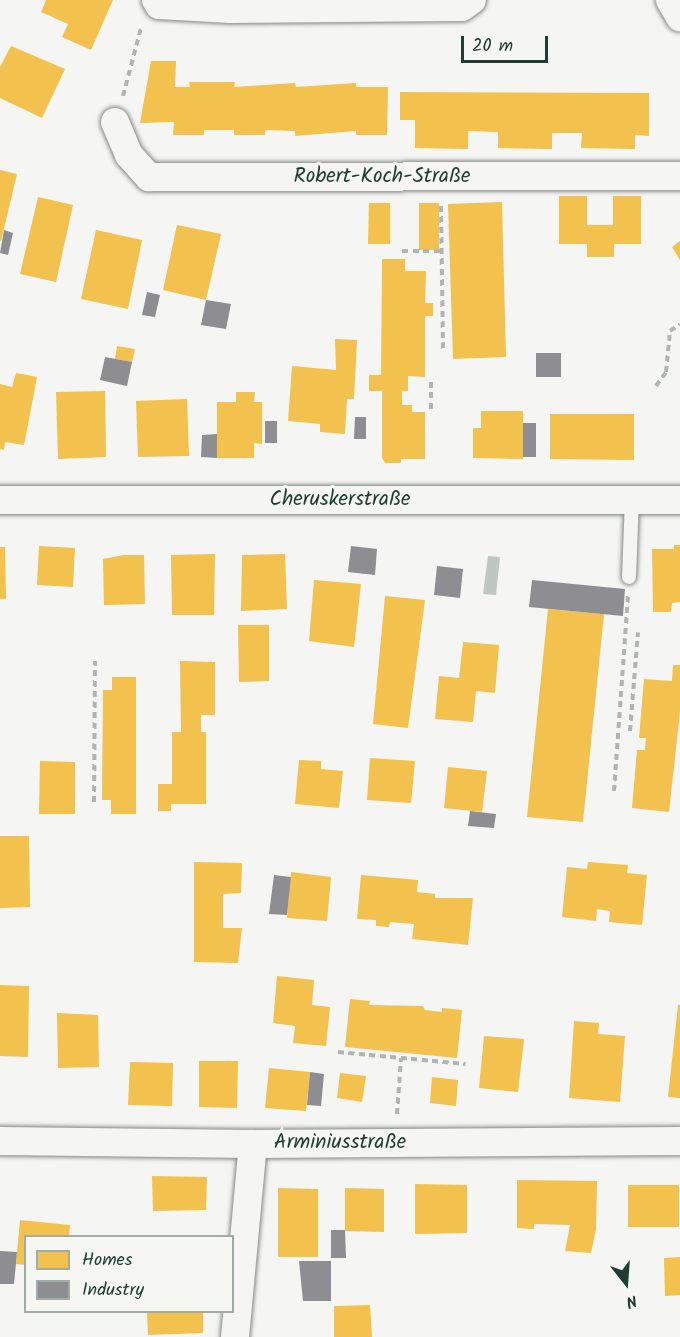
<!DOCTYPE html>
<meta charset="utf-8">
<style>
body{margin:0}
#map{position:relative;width:680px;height:1337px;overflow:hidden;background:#f5f5f3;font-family:Kalam,sans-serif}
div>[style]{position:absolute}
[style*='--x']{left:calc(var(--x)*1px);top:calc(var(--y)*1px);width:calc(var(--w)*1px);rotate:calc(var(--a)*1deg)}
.water>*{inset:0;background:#c0c7c3}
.homes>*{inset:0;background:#f2c14e}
.industry>*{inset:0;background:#8d8d92}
.path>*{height:4px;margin-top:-2px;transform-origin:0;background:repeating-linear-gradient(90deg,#b0b4b2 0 6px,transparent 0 10.5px)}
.roads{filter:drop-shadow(0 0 2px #858a88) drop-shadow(0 0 2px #858a88)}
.lane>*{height:14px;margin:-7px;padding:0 7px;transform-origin:7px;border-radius:7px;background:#f5f5f3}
.street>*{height:28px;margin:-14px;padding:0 14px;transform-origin:14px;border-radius:14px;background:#f5f5f3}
span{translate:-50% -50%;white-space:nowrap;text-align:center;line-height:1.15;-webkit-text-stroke:6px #f6f6f2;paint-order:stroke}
.street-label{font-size:21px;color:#1f3d34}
.legend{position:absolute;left:24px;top:1235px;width:210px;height:78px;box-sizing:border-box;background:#f6f6f2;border:2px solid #a0aca6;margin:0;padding:8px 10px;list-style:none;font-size:18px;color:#1f3d34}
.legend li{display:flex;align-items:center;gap:12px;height:30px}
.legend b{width:30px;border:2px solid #a0aca6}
.north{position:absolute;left:596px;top:1253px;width:60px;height:60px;-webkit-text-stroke:4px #f6f6f2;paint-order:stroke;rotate:163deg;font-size:16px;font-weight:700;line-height:24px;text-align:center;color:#1f3d34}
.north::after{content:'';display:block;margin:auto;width:21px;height:27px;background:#1f3d34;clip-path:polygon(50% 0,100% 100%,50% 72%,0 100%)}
.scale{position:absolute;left:461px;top:36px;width:87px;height:27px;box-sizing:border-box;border:3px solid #1f3d34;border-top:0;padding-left:8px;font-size:18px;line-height:21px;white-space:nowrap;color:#1f3d34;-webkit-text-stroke:4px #f6f6f2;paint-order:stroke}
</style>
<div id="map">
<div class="water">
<i style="clip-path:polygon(488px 556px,500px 557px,496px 595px,483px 594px)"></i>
</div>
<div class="homes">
<i style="clip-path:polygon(46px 0,113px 0,91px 50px,62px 37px,68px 24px,41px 12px)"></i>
<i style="clip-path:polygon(11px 46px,65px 69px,42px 118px,0 98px,0 67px)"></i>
<i style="clip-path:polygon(151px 61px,176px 61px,175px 87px,190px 87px,189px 82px,235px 82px,234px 87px,295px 83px,296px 87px,356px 83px,356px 87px,388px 87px,387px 135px,356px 135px,356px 131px,295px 136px,295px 131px,265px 130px,265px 135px,234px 135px,234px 130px,204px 130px,204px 135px,173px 135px,174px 122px,140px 123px)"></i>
<i style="clip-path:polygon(400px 92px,649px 93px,649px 136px,635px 135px,635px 149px,581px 148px,582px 133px,552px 133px,552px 149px,498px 148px,498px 132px,468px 131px,468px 149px,415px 148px,415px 120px,400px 120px)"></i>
<i style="clip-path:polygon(0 170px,17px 174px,1px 241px,0 241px)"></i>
<i style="clip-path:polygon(559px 196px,587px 196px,587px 225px,613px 225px,613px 196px,641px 196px,641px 244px,614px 244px,614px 257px,587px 257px,587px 244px,559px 244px)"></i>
<i style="clip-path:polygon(38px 197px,73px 205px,56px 282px,20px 274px)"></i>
<i style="clip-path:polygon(502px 202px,506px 357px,453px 359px,448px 204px)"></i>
<i style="clip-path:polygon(369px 203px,390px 203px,390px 244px,368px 244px)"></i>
<i style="clip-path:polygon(419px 203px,439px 203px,439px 250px,419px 250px)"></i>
<i style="clip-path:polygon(177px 225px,221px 234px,206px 300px,163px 290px)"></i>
<i style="clip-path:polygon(96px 230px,142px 240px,128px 309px,81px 299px)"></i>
<i style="clip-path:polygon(680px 241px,680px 260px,672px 247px)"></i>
<i style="clip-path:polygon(382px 259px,405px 259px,405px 271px,426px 271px,425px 303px,433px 303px,433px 316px,425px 316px,425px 377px,408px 376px,408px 391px,402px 391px,402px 405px,412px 405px,412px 412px,425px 412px,425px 459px,401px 459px,401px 463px,385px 463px,382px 458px,382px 391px,369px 391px,369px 375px,381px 375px)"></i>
<i style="clip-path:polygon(335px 339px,357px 340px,354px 399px,347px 399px,345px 434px,320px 432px,320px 424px,288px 421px,292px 366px,336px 370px)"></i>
<i style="clip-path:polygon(117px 346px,135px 349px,132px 362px,115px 359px)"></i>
<i style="clip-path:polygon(16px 373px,37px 377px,34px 393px,24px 445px,5px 442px,4px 450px,0 449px,0 384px,12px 387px)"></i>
<i style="clip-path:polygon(105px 391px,106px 457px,58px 459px,56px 392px)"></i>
<i style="clip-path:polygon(236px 392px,255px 392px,254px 402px,262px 402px,262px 444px,254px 443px,254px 458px,217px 458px,217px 402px,236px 402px)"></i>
<i style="clip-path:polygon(187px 399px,189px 456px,138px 457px,136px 401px)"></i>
<i style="clip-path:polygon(481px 411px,523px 411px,523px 459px,473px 458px,473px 428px,481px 428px)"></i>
<i style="clip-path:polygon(550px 414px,634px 414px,634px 460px,550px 459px)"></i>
<i style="clip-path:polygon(674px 545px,680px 545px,680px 602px,672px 603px,671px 612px,653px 612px,652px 549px,674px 549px)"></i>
<i style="clip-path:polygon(39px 546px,75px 548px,73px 587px,37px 585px)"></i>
<i style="clip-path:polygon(0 547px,5px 547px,6px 599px,0 599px)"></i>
<i style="clip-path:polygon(215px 554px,214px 615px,172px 615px,171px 555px)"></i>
<i style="clip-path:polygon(285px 554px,287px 609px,241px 611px,242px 555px)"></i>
<i style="clip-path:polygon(124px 555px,144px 555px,145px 604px,104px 605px,103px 559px)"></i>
<i style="clip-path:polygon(314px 580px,361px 584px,354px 647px,309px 641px)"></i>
<i style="clip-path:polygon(385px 596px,425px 600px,408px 728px,373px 724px)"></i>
<i style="clip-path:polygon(548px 609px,604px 614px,583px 822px,527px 817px)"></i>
<i style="clip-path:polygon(238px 625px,269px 625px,269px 681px,239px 682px)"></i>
<i style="clip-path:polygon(463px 642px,499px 645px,495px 693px,476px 691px,473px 722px,435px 719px,439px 676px,459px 678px)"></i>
<i style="clip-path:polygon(180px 661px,215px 662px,215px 715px,201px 715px,201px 732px,206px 732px,206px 804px,171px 804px,171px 811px,158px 811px,158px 784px,172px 784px,172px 732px,181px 732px)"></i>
<i style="clip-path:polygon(673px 665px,680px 665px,680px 712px,669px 812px,632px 808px,637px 750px,645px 750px,646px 738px,639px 738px,644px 679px,672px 681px)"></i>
<i style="clip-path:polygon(112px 677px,136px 677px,136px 814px,111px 814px,111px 800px,102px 800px,103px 690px,112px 690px)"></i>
<i style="clip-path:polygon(370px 758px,415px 761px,411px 803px,367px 800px)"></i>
<i style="clip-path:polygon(299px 760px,321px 761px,321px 769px,343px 771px,339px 808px,295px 804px)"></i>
<i style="clip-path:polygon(40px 761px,75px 762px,75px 814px,39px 814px)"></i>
<i style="clip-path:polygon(448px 767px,487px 771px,482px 812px,444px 808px)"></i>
<i style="clip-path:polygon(0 836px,29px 836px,30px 907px,0 908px)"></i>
<i style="clip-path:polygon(194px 862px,242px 863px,241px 893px,223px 894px,223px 928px,242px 928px,238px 963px,194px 962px)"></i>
<i style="clip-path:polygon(588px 862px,628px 865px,627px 873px,647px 875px,642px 925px,609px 922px,610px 911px,597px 909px,596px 921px,562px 917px,567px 867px,587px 869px)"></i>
<i style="clip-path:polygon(291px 872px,331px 877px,327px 921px,287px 918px)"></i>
<i style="clip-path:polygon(361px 875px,418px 880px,417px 892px,435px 894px,435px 898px,473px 898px,468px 945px,412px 939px,414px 924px,390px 922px,389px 927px,376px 926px,376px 920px,357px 919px)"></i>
<i style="clip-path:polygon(277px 976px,314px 980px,312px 1005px,330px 1007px,326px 1046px,293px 1043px,295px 1026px,273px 1023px)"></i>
<i style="clip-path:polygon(0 985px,29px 986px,28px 1057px,0 1056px)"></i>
<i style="clip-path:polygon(350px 999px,370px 1001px,369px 1005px,423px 1006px,425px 1010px,442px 1012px,442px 1008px,462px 1010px,457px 1058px,345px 1047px)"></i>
<i style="clip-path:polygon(678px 1005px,680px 1005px,680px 1098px,668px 1097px)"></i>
<i style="clip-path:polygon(57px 1013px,98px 1015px,99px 1067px,58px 1068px)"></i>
<i style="clip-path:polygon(574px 1021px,599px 1023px,598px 1034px,625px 1036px,620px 1102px,569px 1098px)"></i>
<i style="clip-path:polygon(484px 1036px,524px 1039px,518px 1092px,479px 1088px)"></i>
<i style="clip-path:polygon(199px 1061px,238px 1061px,237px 1108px,199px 1107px)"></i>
<i style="clip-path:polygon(130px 1062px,173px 1063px,172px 1106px,128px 1105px)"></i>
<i style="clip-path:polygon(269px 1068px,310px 1072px,306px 1111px,265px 1108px)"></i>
<i style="clip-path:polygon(340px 1073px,366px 1076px,362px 1102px,337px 1098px)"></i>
<i style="clip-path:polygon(432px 1077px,458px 1080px,456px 1106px,430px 1103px)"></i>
<i style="clip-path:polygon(152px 1176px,207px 1177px,206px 1210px,153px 1211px)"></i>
<i style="clip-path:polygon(517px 1180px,597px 1181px,596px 1229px,591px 1253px,565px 1251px,570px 1225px,534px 1224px,534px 1229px,517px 1228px)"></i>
<i style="clip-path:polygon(415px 1184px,467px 1185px,467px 1233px,415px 1234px)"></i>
<i style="clip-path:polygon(628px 1185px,679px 1185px,679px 1227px,628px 1227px)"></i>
<i style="clip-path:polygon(278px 1188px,318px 1189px,318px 1257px,278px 1257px)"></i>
<i style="clip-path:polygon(345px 1188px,384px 1189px,384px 1232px,345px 1231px)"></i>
<i style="clip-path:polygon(20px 1220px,70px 1225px,69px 1236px,26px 1236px,26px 1265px,16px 1264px)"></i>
<i style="clip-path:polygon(680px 1257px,680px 1295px,665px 1296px,664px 1258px)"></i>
<i style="clip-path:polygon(370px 1305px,372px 1337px,334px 1337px,334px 1306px)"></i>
<i style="clip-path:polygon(147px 1312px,203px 1312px,203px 1333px,148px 1335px)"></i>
</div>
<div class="industry">
<i style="clip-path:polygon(4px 230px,13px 233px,8px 255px,0 253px)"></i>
<i style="clip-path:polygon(147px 292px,160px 295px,155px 317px,142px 315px)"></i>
<i style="clip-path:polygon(206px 300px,231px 304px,226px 329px,201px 325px)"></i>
<i style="clip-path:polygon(536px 353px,561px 353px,561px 377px,536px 377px)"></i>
<i style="clip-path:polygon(105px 357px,132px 362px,127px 386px,100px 380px)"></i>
<i style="clip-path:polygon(355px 417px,366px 417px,366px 439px,354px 439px)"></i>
<i style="clip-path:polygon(265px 421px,277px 421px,277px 443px,265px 443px)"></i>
<i style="clip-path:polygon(523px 423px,536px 423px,536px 457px,523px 457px)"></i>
<i style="clip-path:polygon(217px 434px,217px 458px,201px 457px,202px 435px)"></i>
<i style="clip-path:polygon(351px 546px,377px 549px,375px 575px,348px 572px)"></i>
<i style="clip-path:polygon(437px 566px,463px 569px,460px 598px,434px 595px)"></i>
<i style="clip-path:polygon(532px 580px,625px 589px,623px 616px,529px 607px)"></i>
<i style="clip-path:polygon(470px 811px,496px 814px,494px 828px,468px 826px)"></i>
<i style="clip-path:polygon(274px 875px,291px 877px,287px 915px,269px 914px)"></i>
<i style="clip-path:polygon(310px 1072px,324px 1074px,321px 1106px,307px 1105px)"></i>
<i style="clip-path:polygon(331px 1230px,345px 1230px,346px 1258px,331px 1258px)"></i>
<i style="clip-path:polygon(0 1251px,17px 1252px,14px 1284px,0 1284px)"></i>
<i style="clip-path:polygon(299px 1261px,331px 1261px,331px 1301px,303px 1301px)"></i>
</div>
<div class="path">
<i style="--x:123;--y:96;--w:70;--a:-75.2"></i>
<i style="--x:441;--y:206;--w:145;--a:89.2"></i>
<i style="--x:402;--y:251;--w:40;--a:0"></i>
<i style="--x:431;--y:382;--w:27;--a:90"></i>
<i style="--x:656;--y:386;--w:17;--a:-54"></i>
<i style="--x:666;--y:372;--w:41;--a:-84.4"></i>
<i style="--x:670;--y:331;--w:12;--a:-35"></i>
<i style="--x:630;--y:731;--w:99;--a:-85.4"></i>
<i style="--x:614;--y:791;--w:196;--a:-85.9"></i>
<i style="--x:94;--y:802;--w:141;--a:-89.6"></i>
<i style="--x:338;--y:1052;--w:128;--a:5.4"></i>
<i style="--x:397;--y:1114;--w:56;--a:-85.9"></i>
</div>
<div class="roads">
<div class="lane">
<i style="--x:629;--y:577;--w:77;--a:-87.8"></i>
</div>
<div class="street">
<i style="--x:156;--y:0;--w:6;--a:59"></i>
<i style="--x:159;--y:5;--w:71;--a:3.2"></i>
<i style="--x:230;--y:9;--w:232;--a:-0.5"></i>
<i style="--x:462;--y:7;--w:12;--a:-35"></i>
<i style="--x:670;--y:0;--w:20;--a:60"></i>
<i style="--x:115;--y:122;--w:36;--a:67"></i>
<i style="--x:129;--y:155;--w:30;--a:48"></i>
<i style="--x:149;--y:177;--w:531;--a:-0.11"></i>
<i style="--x:0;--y:500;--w:680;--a:0"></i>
<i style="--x:0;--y:1141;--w:253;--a:0.7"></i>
<i style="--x:253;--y:1144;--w:427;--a:-0.4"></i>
<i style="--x:235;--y:1337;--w:194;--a:-84.7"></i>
</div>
</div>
<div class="street-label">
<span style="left:382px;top:177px">Robert-Koch-Straße</span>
<span style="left:340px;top:500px">Cheruskerstraße</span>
<span style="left:340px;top:1143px">Arminiusstraße</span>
</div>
<ul class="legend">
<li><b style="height:16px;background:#f2c14e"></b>Homes</li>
<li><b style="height:16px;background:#8d8d92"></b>Industry</li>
</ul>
<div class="north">N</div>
<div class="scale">20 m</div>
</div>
